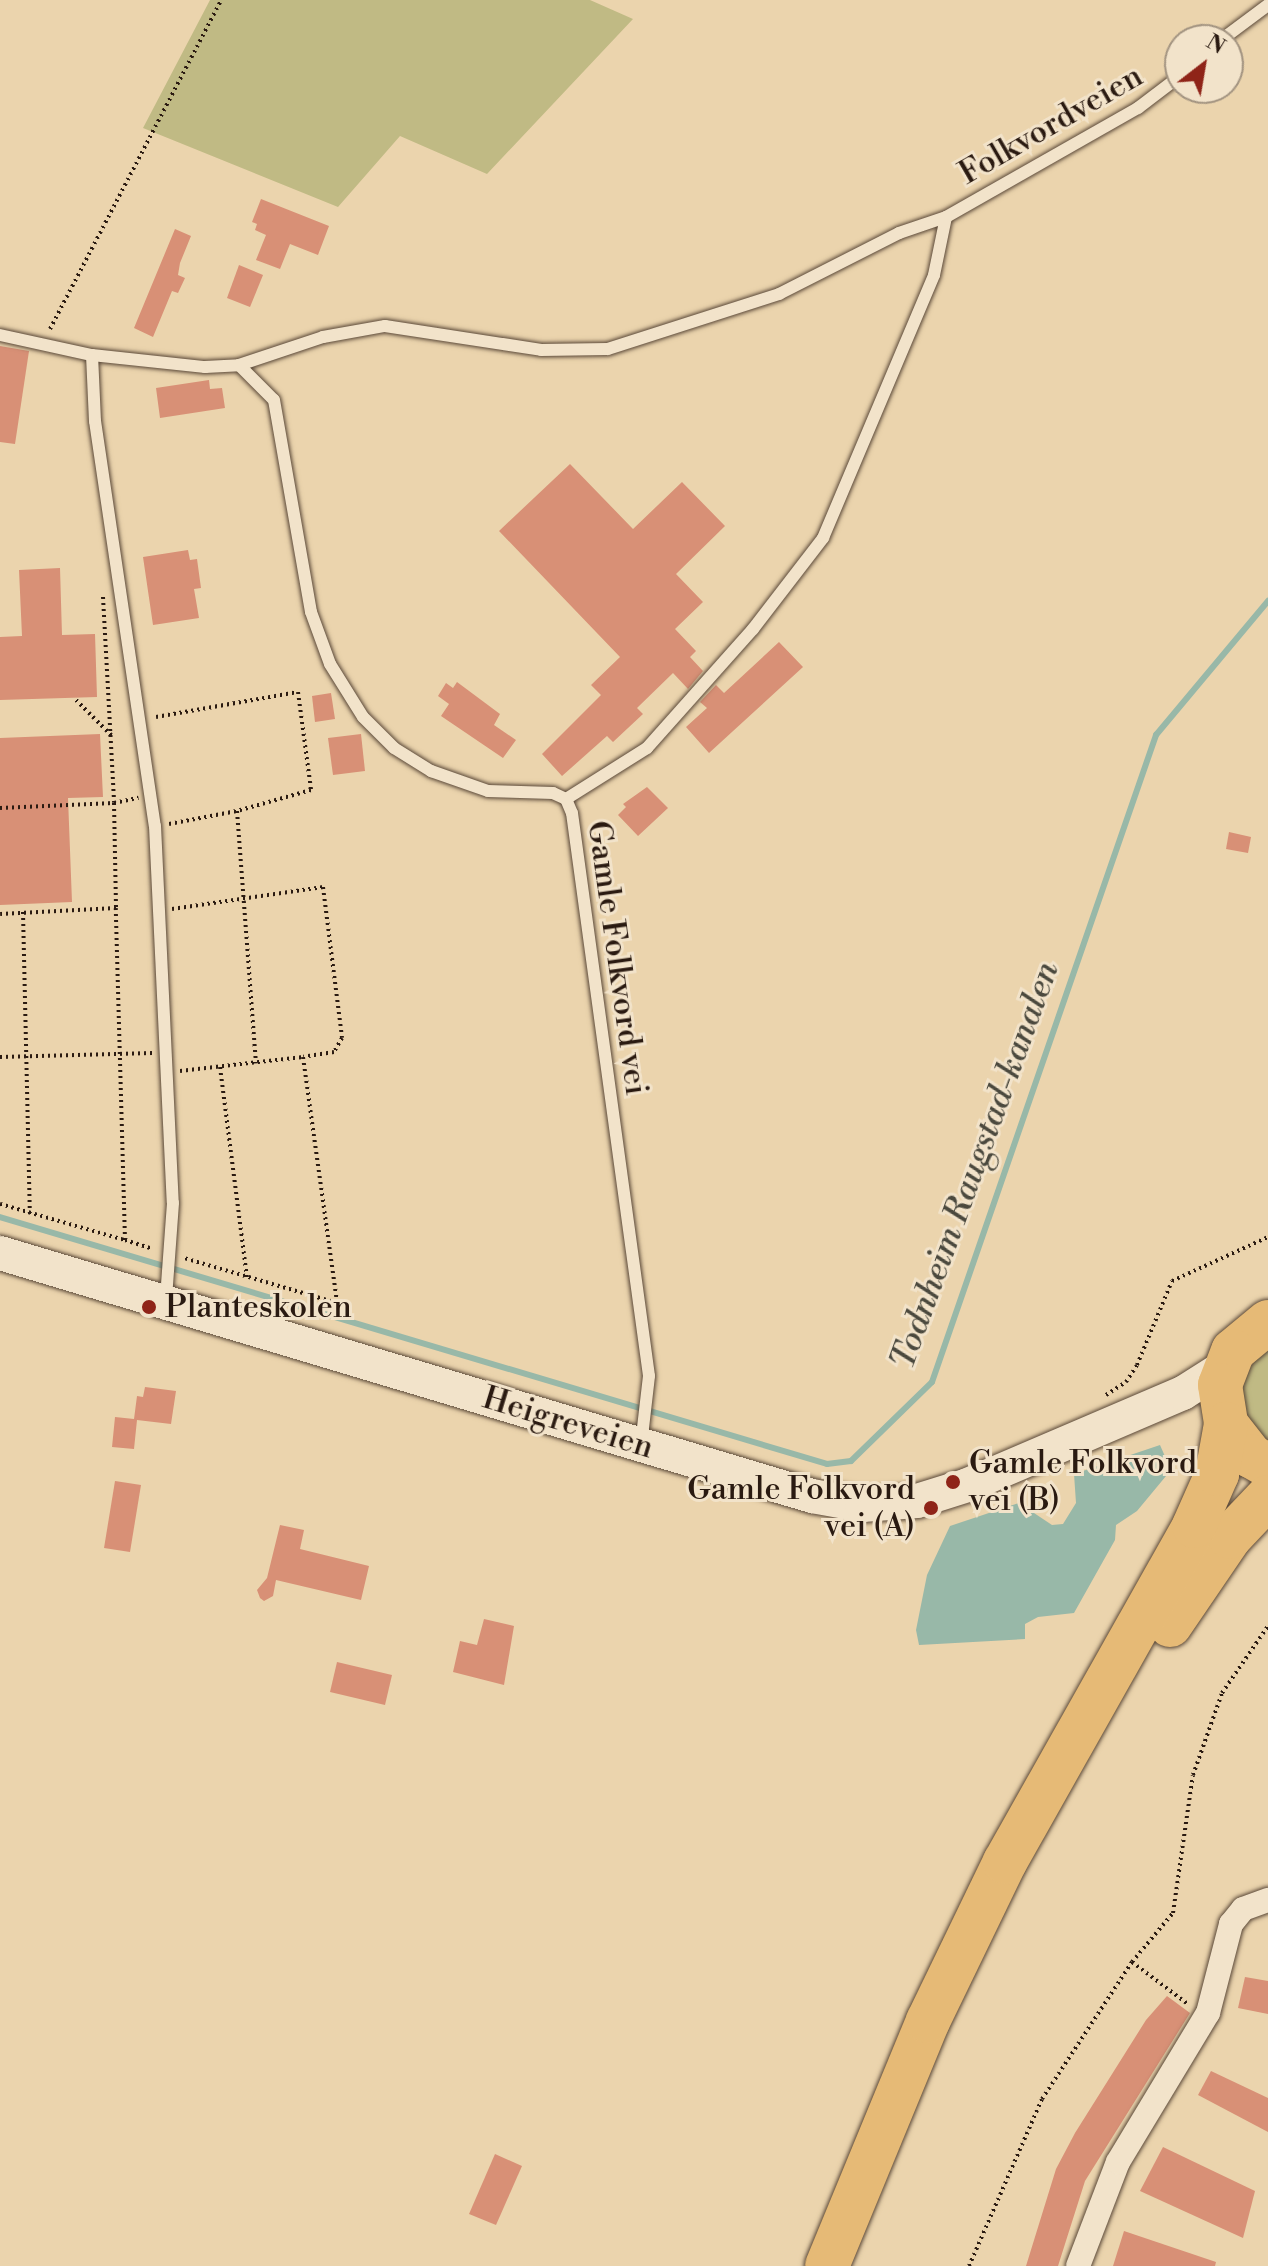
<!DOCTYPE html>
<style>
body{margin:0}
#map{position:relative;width:1268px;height:2266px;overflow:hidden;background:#ebd4ad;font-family:"Libre Bodoni",serif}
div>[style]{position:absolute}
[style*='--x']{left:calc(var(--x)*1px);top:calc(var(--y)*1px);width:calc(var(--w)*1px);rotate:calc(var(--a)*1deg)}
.green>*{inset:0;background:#c0ba84}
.water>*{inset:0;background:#98b8a8}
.stream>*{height:6px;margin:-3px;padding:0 3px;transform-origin:3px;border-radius:3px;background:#98b8a8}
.building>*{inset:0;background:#d89076}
.path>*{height:4px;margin-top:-2px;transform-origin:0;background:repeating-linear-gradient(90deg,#2a1a11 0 2px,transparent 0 6px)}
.roads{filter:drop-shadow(0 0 2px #5a4838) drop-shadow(0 0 2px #5a4838)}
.lane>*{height:12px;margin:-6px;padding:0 6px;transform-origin:6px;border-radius:6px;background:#f2e3ca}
.street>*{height:24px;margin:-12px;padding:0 12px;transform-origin:12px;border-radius:12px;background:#f2e3ca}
.secondary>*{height:34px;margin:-17px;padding:0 17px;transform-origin:17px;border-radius:17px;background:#f2e3ca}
.highway>*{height:44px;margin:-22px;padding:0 22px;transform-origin:22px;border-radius:22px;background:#e6ba76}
.dots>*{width:22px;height:22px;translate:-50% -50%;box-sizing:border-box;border:4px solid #f2e3ca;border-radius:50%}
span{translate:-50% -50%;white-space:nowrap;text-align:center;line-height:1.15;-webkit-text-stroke:6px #f2e3ca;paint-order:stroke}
.street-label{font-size:32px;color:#2a1a11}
.poi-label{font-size:32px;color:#2a1a11}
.left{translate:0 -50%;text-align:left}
.right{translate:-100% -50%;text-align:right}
.water-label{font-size:34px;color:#4b493e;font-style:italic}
.north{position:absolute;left:1164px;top:24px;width:80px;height:80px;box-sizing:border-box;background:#f2e3ca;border:2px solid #a29380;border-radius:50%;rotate:31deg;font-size:22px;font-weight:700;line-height:32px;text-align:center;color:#2a1a11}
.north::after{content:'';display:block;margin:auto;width:28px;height:36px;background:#8f2418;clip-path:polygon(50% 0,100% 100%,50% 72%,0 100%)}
</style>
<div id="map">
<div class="green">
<i style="clip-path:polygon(210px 0,590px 0,633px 19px,487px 174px,400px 136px,338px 207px,143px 128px)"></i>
<i style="clip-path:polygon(1268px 1346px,1268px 1444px,1243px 1412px,1240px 1393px,1244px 1374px)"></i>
</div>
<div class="water">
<i style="clip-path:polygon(1160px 1445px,1171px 1470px,1137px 1511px,1116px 1525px,1115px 1540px,1074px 1613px,1038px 1617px,1025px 1624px,1025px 1639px,919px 1645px,916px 1630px,927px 1575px,950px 1526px,1019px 1503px,1052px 1525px,1063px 1524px,1076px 1503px,1074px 1474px)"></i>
</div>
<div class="stream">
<i style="--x:0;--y:1217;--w:863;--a:16.63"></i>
<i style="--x:827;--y:1464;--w:24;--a:-7"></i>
<i style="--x:851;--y:1461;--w:113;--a:-44.3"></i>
<i style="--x:932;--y:1382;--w:685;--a:-70.9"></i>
<i style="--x:1156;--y:735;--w:175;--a:-50.1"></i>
</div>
<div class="building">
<i style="clip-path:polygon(261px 199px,329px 226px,318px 255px,290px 244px,280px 269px,256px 260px,266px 235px,255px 230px,257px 224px,252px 222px)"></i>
<i style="clip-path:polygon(175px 229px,191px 236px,180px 263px,178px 275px,185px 278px,178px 293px,172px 291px,153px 337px,134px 328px)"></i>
<i style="clip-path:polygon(239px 265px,263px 275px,250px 307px,227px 298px)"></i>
<i style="clip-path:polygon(0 346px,29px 351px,15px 444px,0 442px)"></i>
<i style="clip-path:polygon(209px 380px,210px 389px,222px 388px,225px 408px,160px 418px,156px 388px)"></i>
<i style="clip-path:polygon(570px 464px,633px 529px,682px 482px,725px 526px,676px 574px,703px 602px,675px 629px,696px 651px,690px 657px,703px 671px,688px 689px,673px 673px,637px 708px,643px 714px,613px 742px,607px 736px,562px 776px,542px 754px,601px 695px,591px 685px,620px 657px,499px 531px)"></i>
<i style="clip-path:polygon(188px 550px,190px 560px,197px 559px,201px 588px,194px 589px,199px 618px,153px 625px,143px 557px)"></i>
<i style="clip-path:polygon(60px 568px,62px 635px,95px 634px,97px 697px,0 700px,0 637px,22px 636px,19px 570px)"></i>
<i style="clip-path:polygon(779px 642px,803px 667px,709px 753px,686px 727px,707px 708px,700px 702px,716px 685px,724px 693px)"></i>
<i style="clip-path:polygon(457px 682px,500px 714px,494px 725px,516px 740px,503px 758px,441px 716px,449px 704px,438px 696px,446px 683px,453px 688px)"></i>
<i style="clip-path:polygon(331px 693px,335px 719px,315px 722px,312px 696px)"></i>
<i style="clip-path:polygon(100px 734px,103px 797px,68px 798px,72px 902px,0 905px,0 738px)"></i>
<i style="clip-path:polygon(361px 734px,365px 771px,333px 775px,328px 738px)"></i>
<i style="clip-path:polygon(647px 787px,668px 808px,638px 836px,618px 815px,626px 807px,623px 804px)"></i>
<i style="clip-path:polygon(1229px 832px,1251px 837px,1248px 853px,1226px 849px)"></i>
<i style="clip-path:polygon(145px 1387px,176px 1391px,171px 1424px,137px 1420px,134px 1449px,112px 1447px,115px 1417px,134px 1419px,137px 1396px,143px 1397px)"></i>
<i style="clip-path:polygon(115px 1481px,141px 1485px,130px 1552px,104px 1548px)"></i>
<i style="clip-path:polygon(280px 1525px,304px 1530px,300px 1549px,369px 1566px,361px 1600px,276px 1580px,273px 1596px,264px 1601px,260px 1598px,257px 1590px,267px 1578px)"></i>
<i style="clip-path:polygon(484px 1619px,514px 1626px,504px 1685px,453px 1672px,460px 1641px,477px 1645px)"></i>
<i style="clip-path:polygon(337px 1662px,392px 1675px,385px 1705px,330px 1692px)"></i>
<i style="clip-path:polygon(1245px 1977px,1268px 1981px,1268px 2014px,1238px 2008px)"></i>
<i style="clip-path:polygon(1167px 1996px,1190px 2013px,1085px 2181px,1058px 2266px,1026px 2266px,1056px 2169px,1075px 2133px,1146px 2020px)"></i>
<i style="clip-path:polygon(1211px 2071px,1268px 2098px,1268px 2132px,1198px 2095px)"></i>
<i style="clip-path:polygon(1163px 2147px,1255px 2191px,1243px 2238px,1140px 2191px)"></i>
<i style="clip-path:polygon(495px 2154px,522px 2166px,496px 2225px,469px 2214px)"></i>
<i style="clip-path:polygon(1124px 2231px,1216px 2262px,1215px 2266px,1113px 2266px)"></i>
</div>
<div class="path">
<i style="--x:50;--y:329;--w:371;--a:-62.5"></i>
<i style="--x:103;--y:597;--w:206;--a:86.9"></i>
<i style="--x:114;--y:803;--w:25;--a:-12"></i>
<i style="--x:76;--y:700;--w:52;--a:45"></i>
<i style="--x:156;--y:717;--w:144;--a:-10"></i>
<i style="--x:298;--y:692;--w:99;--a:82.4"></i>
<i style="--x:311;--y:790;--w:77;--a:164.2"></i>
<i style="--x:237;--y:811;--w:253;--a:85.7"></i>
<i style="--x:0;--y:808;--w:114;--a:-2.5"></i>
<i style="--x:114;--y:803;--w:105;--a:88.9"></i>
<i style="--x:116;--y:908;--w:116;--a:177"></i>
<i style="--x:169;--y:824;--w:69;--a:-10.8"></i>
<i style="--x:172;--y:909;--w:153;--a:-8.3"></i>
<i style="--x:323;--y:887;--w:152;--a:82.8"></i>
<i style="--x:342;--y:1038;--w:16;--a:120"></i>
<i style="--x:334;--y:1052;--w:31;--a:171"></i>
<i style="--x:23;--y:912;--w:301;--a:88.7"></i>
<i style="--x:0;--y:1057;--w:153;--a:-1.5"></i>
<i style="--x:220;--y:1067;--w:213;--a:82.7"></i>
<i style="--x:180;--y:1071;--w:124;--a:-6.5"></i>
<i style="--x:303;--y:1057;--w:248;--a:82.1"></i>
<i style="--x:337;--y:1303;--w:159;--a:-163.6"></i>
<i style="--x:0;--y:1204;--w:130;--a:16.1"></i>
<i style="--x:125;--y:1240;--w:332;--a:-91.6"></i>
<i style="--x:125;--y:1240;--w:29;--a:18"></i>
<i style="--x:1106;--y:1395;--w:24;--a:-33"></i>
<i style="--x:1126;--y:1382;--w:20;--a:-57"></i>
<i style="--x:1137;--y:1365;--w:91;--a:-67.4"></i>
<i style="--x:1172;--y:1281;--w:106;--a:-24.6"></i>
<i style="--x:1132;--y:1962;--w:70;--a:36.9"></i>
<i style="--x:969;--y:2266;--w:182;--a:-66.4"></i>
<i style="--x:1042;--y:2099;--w:164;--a:-56.7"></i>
<i style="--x:1132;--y:1962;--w:64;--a:-50.1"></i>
<i style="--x:1173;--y:1913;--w:139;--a:-81.8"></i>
<i style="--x:1193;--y:1775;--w:87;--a:-70.5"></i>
<i style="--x:1222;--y:1693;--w:81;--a:-55.5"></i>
</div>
<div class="roads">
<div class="lane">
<i style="--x:1221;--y:40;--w:59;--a:-36.7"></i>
<i style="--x:0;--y:335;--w:94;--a:12.3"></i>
<i style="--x:92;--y:355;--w:114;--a:6.1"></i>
<i style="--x:205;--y:367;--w:34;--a:-3"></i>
<i style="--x:239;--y:365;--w:89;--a:-18.4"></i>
<i style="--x:323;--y:337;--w:63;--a:-10.1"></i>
<i style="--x:385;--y:326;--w:158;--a:8.7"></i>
<i style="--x:541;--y:350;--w:67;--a:-0.9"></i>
<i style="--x:608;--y:349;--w:180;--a:-17.8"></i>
<i style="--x:779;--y:294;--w:135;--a:-26.9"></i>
<i style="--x:899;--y:233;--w:50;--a:-18.8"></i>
<i style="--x:946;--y:217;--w:221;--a:-29.6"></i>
<i style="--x:1138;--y:108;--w:53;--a:-37.3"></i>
<i style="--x:92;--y:355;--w:66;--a:87.4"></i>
<i style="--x:95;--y:421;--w:409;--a:81.6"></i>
<i style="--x:155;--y:826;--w:377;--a:87.3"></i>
<i style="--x:173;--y:1203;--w:95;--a:94.2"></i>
<i style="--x:239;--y:365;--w:49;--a:45"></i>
<i style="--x:274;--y:400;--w:215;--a:80.1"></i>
<i style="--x:311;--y:612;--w:55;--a:69.9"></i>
<i style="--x:330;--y:664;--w:62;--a:58.1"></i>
<i style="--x:363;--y:717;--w:44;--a:45"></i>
<i style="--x:394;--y:748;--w:44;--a:31.9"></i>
<i style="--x:431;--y:771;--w:60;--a:19.3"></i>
<i style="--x:488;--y:791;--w:65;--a:1.8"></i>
<i style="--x:553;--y:793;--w:14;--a:25"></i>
<i style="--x:566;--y:799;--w:15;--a:67"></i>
<i style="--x:572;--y:813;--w:568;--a:82.21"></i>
<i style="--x:649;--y:1376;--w:69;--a:96.6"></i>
<i style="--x:566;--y:799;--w:96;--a:-32.2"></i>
<i style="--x:647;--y:748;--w:159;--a:-48.3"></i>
<i style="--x:753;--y:629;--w:115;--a:-52.4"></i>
<i style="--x:823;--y:538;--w:285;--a:-67.1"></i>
<i style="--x:934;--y:275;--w:59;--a:-78.3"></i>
</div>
<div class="street">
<i style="--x:1078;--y:2266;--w:111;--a:-69"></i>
<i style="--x:1118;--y:2162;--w:174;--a:-58.9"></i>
<i style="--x:1208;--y:2013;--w:92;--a:-75.5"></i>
<i style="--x:1231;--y:1924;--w:19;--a:-51"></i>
<i style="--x:1243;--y:1909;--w:27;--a:-20"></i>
</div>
<div class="secondary">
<i style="--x:0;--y:1253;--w:848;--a:16.66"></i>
<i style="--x:812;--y:1496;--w:51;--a:10.2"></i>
<i style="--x:862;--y:1505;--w:55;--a:-4.2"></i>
<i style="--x:917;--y:1501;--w:53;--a:-17.4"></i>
<i style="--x:968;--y:1485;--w:234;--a:-23.2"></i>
<i style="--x:1183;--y:1393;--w:49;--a:-32.4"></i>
</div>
<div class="highway">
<i style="--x:1268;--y:1322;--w:45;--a:140.4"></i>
<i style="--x:1233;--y:1351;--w:36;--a:111"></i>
<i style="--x:1220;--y:1385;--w:39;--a:81"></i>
<i style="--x:1226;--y:1424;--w:41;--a:52"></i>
<i style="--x:1251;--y:1456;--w:20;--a:30"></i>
<i style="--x:1170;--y:1625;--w:107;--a:-55.7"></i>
<i style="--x:1230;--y:1537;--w:55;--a:-46.5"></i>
<i style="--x:827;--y:2266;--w:265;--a:-67.6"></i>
<i style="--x:928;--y:2021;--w:177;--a:-64.2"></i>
<i style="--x:1005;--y:1862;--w:386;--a:-60.6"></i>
<i style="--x:1194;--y:1526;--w:57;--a:-66.1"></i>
<i style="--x:1217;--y:1474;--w:51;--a:-79.8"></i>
</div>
</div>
<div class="dots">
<i style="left:149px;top:1307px;background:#8f2418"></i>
<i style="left:953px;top:1482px;background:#8f2418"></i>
<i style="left:931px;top:1508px;background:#8f2418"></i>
</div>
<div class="street-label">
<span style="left:1051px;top:125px;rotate:-30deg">Folkvordveien</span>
<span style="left:617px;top:958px;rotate:82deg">Gamle Folkvord vei</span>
<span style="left:568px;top:1423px;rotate:17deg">Heigreveien</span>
</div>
<div class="poi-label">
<span class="left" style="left:165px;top:1307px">Planteskolen</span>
<span class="left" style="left:969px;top:1482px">Gamle Folkvord<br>vei (B)</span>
<span class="right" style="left:915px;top:1508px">Gamle Folkvord<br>vei (A)</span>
</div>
<div class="water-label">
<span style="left:976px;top:1166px;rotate:-70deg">Todnheim Raugstad-kanalen</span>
</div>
<div class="north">N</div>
</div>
